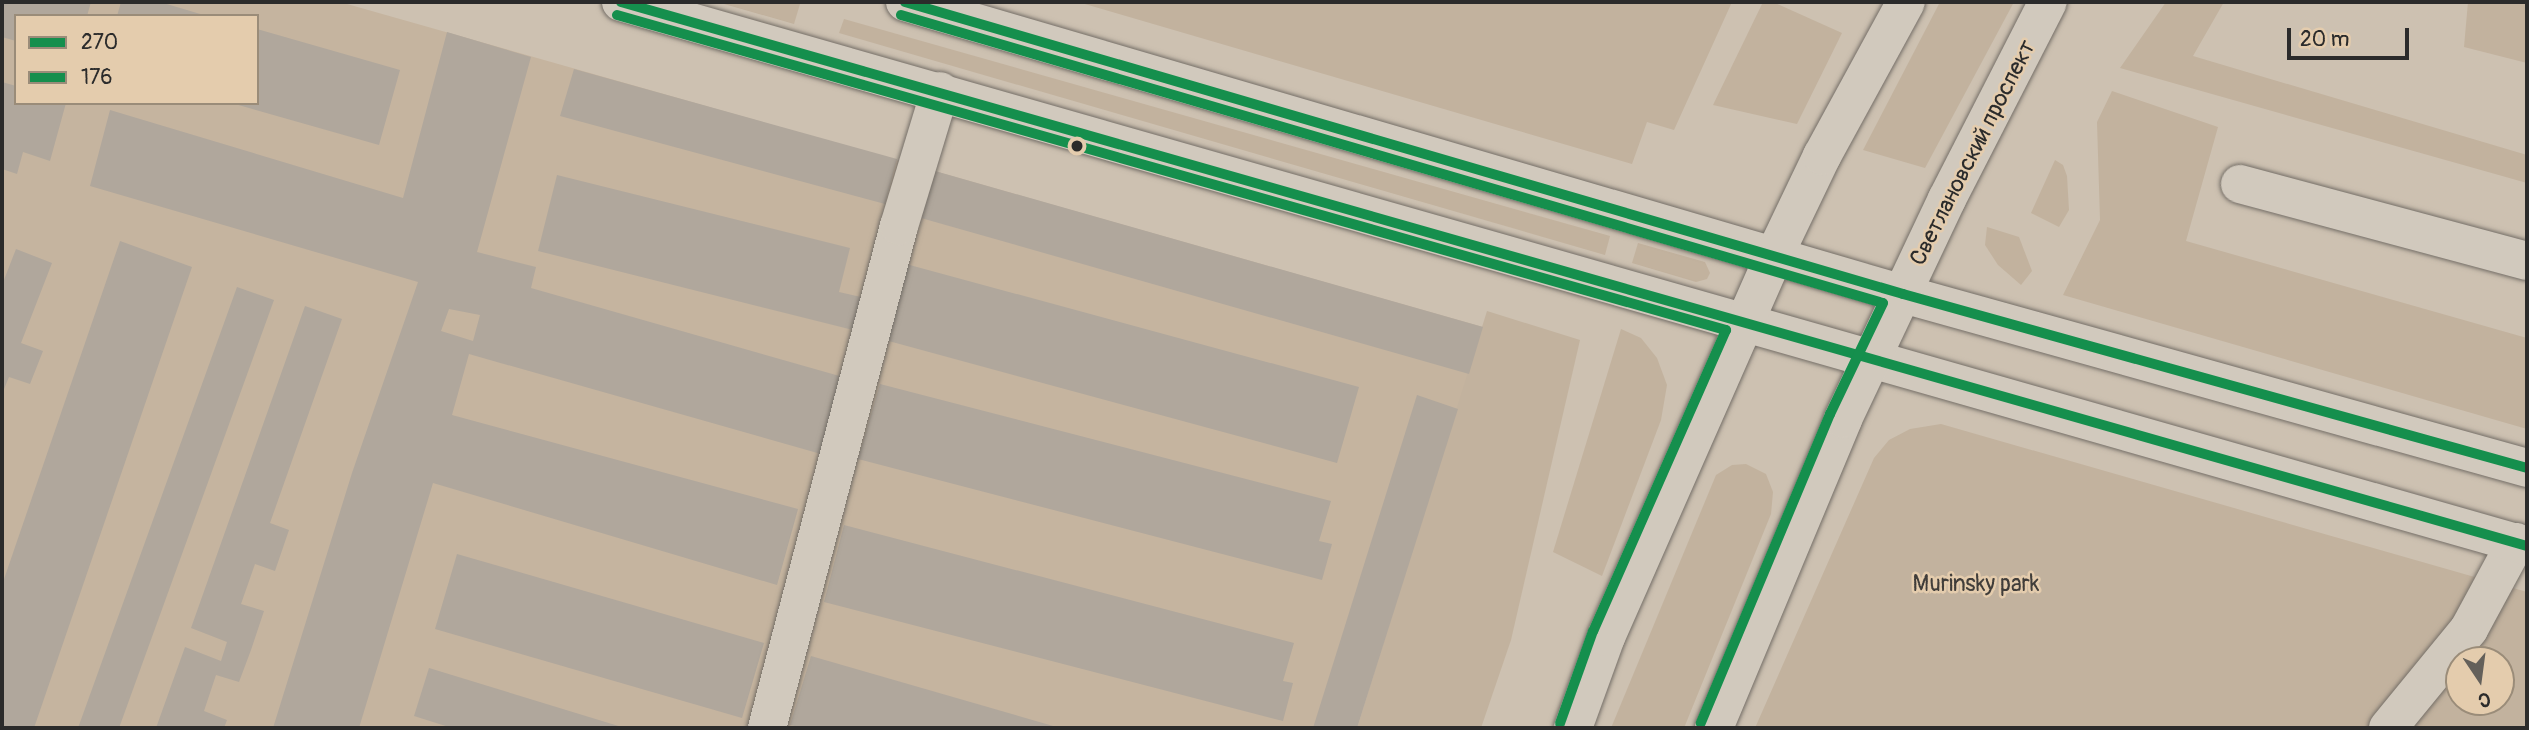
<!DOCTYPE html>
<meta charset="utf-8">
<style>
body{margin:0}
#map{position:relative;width:2529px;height:730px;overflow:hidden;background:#cdc1b1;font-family:Pangolin,sans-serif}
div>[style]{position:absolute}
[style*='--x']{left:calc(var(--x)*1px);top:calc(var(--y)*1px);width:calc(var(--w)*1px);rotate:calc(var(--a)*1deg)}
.built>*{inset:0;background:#c5b49f}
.green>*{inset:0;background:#c2b29e}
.building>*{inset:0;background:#b0a79c}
.roads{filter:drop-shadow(0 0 2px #746e67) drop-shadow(0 0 2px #746e67)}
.minor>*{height:38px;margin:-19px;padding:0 19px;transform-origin:19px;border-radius:19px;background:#d1c9bd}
.major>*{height:38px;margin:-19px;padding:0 19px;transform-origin:19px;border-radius:19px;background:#d1c9bd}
.bus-1>*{height:10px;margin:-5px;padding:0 5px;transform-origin:5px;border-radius:5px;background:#158f4d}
.bus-2>*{height:10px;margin:-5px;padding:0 5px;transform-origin:5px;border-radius:5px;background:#158f4d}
.dots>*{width:19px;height:19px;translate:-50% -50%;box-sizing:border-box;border:4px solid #e4ccad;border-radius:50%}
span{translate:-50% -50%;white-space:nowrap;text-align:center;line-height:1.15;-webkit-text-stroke:5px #e4ccad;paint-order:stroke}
.street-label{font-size:23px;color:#2b2b2b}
.park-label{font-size:23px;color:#403d3a}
.frame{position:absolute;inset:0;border:4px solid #2b2b2b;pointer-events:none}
.legend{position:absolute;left:14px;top:14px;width:245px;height:91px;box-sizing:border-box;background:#e4ccad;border:2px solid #9a8c79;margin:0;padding:9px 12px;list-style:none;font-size:21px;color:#2b2b2b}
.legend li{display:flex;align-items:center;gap:14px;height:35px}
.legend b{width:35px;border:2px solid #9a8c79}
.north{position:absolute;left:2445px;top:646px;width:70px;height:70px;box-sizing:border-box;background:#e4ccad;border:2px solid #9a8c79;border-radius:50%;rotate:167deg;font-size:19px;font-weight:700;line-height:28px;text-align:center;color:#2b2b2b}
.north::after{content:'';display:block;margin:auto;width:24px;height:32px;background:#64605a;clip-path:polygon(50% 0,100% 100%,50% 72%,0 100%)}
.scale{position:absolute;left:2287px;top:28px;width:122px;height:32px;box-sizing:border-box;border:4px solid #2b2b2b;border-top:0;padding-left:9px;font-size:21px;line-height:24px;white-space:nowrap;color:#2b2b2b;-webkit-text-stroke:5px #e4ccad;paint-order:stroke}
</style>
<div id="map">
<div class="built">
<i style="clip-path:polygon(evenodd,2px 2px,340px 2px,1483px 327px,1357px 728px,2px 728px,2px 2px,16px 16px,257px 16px,257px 103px,16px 103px,16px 16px)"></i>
</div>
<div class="green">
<i style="clip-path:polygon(717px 2px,791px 2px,800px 4px,794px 24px)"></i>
<i style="clip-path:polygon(1078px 2px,1732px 2px,1674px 130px,1647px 122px,1632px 164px)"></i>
<i style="clip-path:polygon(1763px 2px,1773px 2px,1842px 33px,1797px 124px,1713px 105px)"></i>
<i style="clip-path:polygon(1940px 2px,2014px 2px,1925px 168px,1863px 150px)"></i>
<i style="clip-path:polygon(2166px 2px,2224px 2px,2193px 56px,2527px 155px,2527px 183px,2120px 68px)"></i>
<i style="clip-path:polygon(2468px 2px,2527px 2px,2527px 63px,2464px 47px)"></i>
<i style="clip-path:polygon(844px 19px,1610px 236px,1605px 255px,839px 33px)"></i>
<i style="clip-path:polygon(2112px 91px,2218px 127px,2186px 241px,2527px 338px,2527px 429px,2063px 295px,2100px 220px,2097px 122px)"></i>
<i style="clip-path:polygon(2055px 160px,2063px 165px,2067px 176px,2069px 210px,2059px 227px,2031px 213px)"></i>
<i style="clip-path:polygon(1987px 227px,2019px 237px,2032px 271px,2021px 285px,1998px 265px,1985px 245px)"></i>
<i style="clip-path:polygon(1638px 243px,1705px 262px,1710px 273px,1707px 279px,1696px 282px,1632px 263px)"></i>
<i style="clip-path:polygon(1487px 311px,1580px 340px,1511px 640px,1481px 728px,1357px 728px)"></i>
<i style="clip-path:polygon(1621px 329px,1641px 338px,1657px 358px,1667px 385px,1661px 420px,1602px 576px,1553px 552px)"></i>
<i style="clip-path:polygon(evenodd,1941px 424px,2527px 592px,2527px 728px,1755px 728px,1874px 458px,1889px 440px,1910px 429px,1941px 424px,2459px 660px,2501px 660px,2501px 702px,2459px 702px,2459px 660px)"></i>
<i style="clip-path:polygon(1746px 464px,1766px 474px,1773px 492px,1771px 514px,1684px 728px,1611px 728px,1716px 475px,1732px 465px)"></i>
</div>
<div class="building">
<i style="clip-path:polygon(2px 2px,91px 2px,87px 16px,16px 16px,16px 41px,2px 37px)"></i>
<i style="clip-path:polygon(121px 2px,160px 2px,207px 16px,117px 16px)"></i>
<i style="clip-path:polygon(257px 29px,400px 70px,379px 145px,235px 104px,257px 103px)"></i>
<i style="clip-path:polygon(evenodd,447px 32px,531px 57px,477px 252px,536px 267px,531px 288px,843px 377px,821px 454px,469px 354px,452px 415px,798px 509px,777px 585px,433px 483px,359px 728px,273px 728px,352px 473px,418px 282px,90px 186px,110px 110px,403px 198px,447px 32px,449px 309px,480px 315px,473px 341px,441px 331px,449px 309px)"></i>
<i style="clip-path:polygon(574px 69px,897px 159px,885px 204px,560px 116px)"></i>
<i style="clip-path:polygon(2px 82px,16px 86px,16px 103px,66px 103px,50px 161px,23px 152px,17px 174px,2px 169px)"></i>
<i style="clip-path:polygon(935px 171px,1483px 327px,1469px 374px,921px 218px)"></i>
<i style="clip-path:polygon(557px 175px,850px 248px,839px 292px,861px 297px,853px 330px,538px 251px)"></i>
<i style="clip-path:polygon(120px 241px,192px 267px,34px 728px,2px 728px,2px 585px)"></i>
<i style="clip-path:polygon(16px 249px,52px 263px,21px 343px,43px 351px,30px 384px,9px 377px,2px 394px,2px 285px)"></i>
<i style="clip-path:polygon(906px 264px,1359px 387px,1337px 463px,885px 340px)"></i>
<i style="clip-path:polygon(237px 287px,274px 300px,119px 728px,78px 728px)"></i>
<i style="clip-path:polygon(305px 306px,342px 319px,270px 523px,289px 530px,275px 571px,255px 564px,241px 604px,264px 611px,251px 650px,239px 682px,216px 675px,204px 711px,227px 720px,224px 728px,156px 728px,185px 647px,221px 661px,227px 642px,191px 628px)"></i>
<i style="clip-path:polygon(880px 384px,1331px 501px,1319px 541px,1332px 544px,1322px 580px,858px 459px)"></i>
<i style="clip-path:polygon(1417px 395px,1458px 409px,1357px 728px,1313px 728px)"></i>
<i style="clip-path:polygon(844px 525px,1294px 643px,1283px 681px,1293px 683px,1283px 721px,824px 602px)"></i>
<i style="clip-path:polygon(457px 554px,764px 643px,742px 718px,435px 629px)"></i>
<i style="clip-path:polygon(811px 656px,1060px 728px,803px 728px,790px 725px)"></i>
<i style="clip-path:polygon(429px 668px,625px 728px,452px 728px,414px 716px)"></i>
</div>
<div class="roads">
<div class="minor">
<i style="--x:2240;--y:184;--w:297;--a:15"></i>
<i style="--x:767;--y:728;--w:519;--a:-75.27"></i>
<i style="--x:899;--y:226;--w:141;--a:-73.1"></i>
<i style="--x:2388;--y:728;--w:128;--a:-50.7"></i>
<i style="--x:2469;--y:629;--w:99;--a:-61.6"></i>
</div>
<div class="major">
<i style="--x:621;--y:2;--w:1982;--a:15.93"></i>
<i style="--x:905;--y:2;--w:1040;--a:16.31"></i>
<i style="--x:1903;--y:294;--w:648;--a:15.58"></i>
<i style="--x:1573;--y:728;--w:97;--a:-70.1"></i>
<i style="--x:1606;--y:637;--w:419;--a:-66.2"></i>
<i style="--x:1775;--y:254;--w:109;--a:-64.4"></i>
<i style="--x:1822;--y:156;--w:175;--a:-61.4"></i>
<i style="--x:1714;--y:728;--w:335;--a:-67.3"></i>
<i style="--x:1843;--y:419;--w:243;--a:-64.7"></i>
<i style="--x:1947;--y:199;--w:221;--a:-62.9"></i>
</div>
</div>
<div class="bus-1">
<i style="--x:621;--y:2;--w:1982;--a:15.93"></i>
<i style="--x:905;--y:2;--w:1040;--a:16.31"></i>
<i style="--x:1903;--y:294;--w:648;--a:15.58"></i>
</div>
<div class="bus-2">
<i style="--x:617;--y:15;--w:1153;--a:15.86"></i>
<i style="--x:1726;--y:330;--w:329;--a:113.8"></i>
<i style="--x:1593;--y:631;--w:98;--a:109.7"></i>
<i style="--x:901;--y:15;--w:1023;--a:16.35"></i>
<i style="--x:1883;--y:303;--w:123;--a:115.5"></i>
<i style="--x:1830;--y:414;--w:335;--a:112.7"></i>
</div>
<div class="dots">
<i style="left:1077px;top:146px;background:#2b2b2b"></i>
</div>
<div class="street-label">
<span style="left:1973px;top:153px;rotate:-63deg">Светлановский проспект</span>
</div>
<div class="park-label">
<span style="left:1976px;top:584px">Murinsky park</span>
</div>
<div class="frame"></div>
<ul class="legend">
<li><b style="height:9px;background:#158f4d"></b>270</li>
<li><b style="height:9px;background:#158f4d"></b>176</li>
</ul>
<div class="north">С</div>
<div class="scale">20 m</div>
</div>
